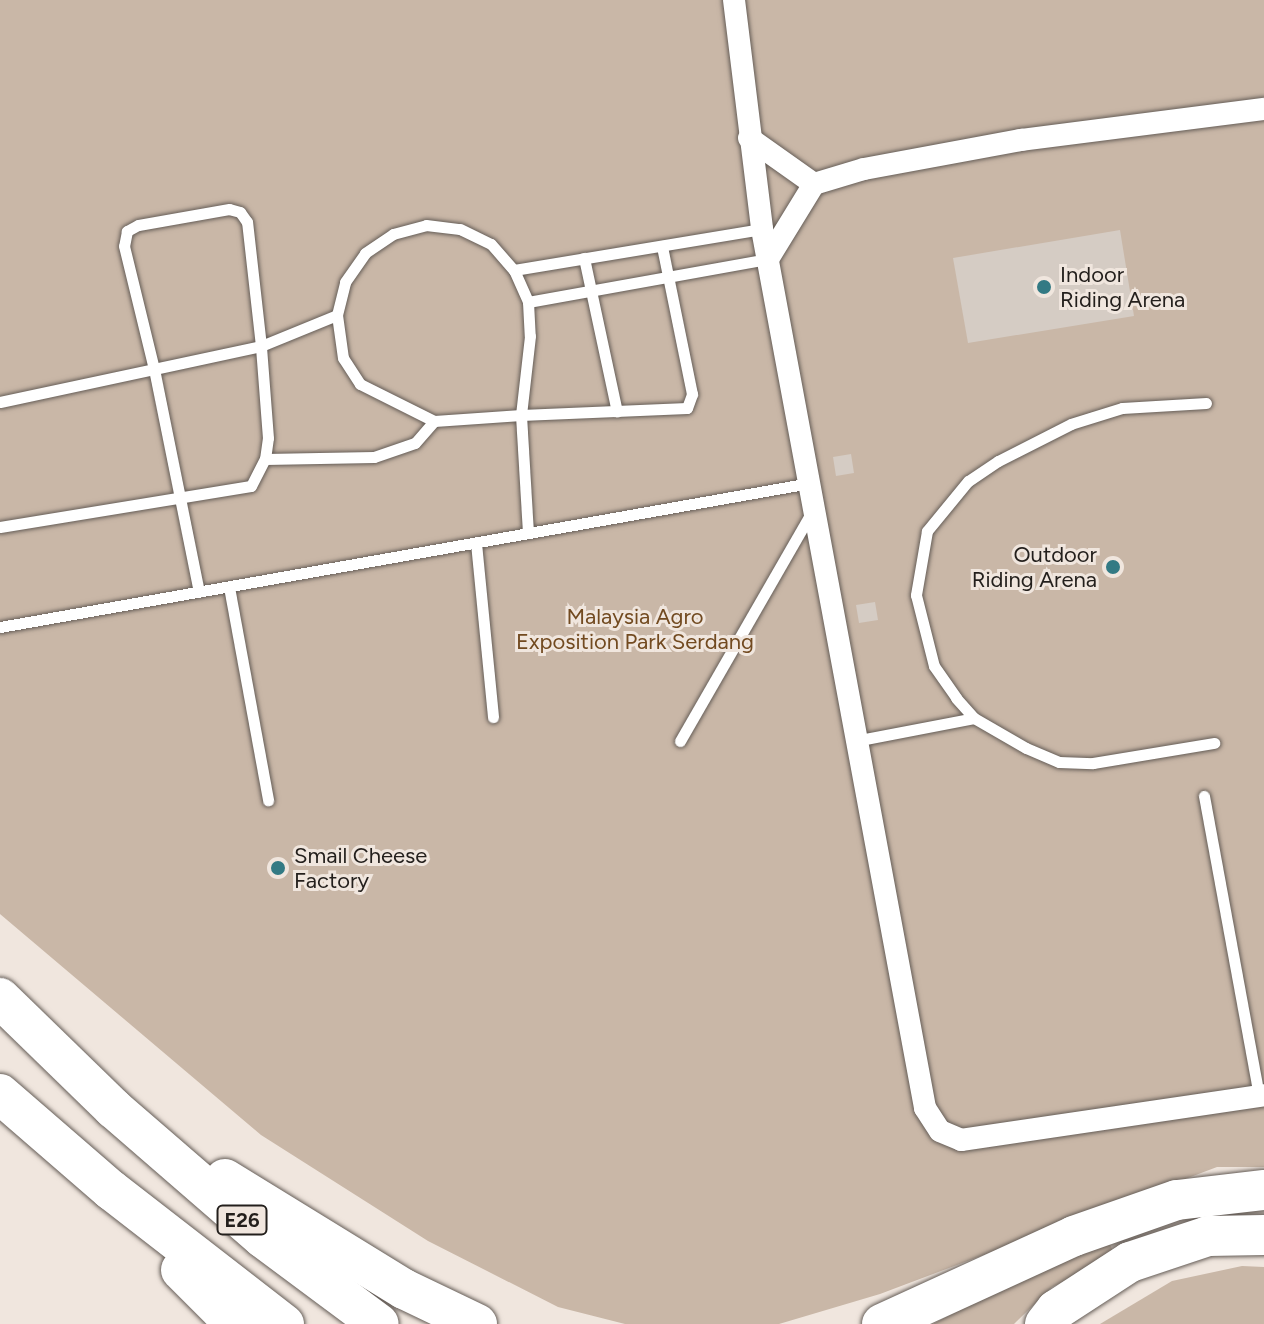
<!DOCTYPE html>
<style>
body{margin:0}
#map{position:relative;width:1264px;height:1324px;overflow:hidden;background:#f0e6de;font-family:Figtree,sans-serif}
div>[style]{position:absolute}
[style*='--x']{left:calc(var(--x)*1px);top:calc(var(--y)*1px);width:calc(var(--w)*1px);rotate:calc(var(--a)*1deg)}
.green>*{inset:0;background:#c9b7a7}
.building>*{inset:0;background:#d5ccc4}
.roads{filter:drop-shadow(0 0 2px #655d57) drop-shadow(0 0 2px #655d57)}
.lane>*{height:11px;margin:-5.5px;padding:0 5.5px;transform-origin:5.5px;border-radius:5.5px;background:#fff}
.street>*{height:22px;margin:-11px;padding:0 11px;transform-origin:11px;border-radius:11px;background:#fff}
.highway>*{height:40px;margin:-20px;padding:0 20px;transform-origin:20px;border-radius:20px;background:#fff}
.dots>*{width:22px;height:22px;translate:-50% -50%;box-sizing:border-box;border:4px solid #f0e6de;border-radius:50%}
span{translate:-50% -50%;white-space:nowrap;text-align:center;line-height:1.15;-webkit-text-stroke:6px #f0e6de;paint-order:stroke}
.shield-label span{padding:2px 6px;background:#f0e6de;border:2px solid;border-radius:6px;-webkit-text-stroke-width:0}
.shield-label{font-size:20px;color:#231f1c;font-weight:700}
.poi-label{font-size:22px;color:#231f1c}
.left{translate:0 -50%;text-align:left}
.right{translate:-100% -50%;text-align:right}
.park-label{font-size:22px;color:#724a20}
</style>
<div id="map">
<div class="green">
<i style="clip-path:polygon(0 0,1264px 0,1264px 1167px,1217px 1167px,880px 1294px,779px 1324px,625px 1324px,558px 1307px,428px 1241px,261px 1135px,0 914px)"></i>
<i style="clip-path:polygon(1109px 1241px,1113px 1252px,1103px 1263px,1052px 1287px,1014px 1324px,933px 1324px,1038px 1269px)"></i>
<i style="clip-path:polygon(1242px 1266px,1264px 1267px,1264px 1324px,1100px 1324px,1172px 1281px)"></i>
</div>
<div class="building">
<i style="clip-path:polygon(1120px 230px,1134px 316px,968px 343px,953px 258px)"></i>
<i style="clip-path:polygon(851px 454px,854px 473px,836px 476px,833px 457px)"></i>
<i style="clip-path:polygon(875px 602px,878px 620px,859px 623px,856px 605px)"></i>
</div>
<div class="roads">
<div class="lane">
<i style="--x:426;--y:225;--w:34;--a:7"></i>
<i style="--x:460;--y:229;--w:34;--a:26"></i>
<i style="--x:491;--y:244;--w:35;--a:49"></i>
<i style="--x:514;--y:270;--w:35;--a:66"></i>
<i style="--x:528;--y:302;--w:34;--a:87"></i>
<i style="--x:530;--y:336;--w:80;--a:96.5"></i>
<i style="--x:521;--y:415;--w:87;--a:176.1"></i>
<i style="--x:434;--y:421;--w:83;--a:-153.4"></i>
<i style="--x:360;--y:384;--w:31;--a:-123"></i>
<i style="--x:343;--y:358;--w:43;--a:-97.9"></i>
<i style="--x:337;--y:315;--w:34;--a:-76"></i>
<i style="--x:345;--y:282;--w:35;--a:-55"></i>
<i style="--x:365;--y:253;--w:34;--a:-34"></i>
<i style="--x:393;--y:234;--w:34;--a:-15"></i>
<i style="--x:584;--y:258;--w:157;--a:77.9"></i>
<i style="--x:514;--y:270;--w:251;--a:-9.4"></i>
<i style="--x:528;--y:302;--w:244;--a:-10.2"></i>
<i style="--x:0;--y:402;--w:157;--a:-12.1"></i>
<i style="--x:154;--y:369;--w:109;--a:-12.1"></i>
<i style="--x:261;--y:346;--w:125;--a:-96.4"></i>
<i style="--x:247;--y:222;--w:12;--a:-125"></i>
<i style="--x:240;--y:212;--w:11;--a:-165"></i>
<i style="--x:229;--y:209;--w:92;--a:170"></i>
<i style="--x:138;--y:225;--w:13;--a:151"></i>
<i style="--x:127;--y:231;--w:15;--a:101"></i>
<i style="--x:124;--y:246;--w:127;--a:76.3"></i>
<i style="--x:154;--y:369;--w:227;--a:78.6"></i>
<i style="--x:1206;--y:403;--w:84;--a:176.6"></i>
<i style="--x:1122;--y:408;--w:53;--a:162.6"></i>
<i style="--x:1071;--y:424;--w:82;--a:153.1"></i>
<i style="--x:998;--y:461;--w:36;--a:146"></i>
<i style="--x:968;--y:481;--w:65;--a:129.4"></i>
<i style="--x:927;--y:531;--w:65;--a:99.8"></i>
<i style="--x:916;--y:595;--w:73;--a:75.8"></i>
<i style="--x:934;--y:666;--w:39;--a:55"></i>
<i style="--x:956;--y:698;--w:27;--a:48"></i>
<i style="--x:974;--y:718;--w:60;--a:30"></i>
<i style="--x:1026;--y:748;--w:36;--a:23"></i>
<i style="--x:1059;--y:762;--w:34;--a:2"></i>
<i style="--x:1093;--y:763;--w:123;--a:-9.4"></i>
<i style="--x:265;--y:459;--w:109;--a:-1.1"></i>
<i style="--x:374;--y:457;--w:43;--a:-18.9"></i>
<i style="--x:415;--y:443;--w:29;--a:-49"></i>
<i style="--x:0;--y:527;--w:254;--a:-9.3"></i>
<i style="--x:251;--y:486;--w:30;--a:-63"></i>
<i style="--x:265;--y:459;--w:21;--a:-82"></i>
<i style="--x:268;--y:438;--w:92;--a:-94.4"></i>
<i style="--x:261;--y:346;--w:82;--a:-22.2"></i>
<i style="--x:528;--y:533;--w:118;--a:-93.4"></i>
<i style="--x:521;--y:415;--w:166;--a:-2.4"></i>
<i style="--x:687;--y:408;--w:15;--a:-70"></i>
<i style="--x:692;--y:394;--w:151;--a:-101.5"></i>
<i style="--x:476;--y:543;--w:175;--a:84.4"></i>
<i style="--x:229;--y:587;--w:217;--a:79.6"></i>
<i style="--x:0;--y:627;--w:823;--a:-10.08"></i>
<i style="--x:860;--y:740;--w:116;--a:-10.9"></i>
<i style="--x:680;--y:741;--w:263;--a:-60.1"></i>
<i style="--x:1204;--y:796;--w:304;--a:79.6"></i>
</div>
<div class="street">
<i style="--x:734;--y:0;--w:231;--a:83"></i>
<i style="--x:762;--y:229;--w:894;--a:79.49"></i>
<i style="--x:925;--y:1108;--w:27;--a:57"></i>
<i style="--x:940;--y:1131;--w:23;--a:23"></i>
<i style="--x:961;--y:1140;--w:306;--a:-8.4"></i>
<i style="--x:749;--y:138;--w:80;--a:35.3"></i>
<i style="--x:768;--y:259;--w:88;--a:-58.5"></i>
<i style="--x:814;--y:184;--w:52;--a:-16.7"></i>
<i style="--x:864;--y:169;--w:160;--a:-10.5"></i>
<i style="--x:1021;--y:140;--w:245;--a:-7.3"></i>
</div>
<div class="highway">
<i style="--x:0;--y:998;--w:158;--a:44.2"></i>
<i style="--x:113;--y:1108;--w:198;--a:40.9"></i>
<i style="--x:263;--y:1238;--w:144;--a:36.6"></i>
<i style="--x:0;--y:1094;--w:147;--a:40.9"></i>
<i style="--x:111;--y:1190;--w:219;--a:37.8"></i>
<i style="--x:225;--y:1179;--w:210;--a:31.6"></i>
<i style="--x:404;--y:1289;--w:81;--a:25.6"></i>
<i style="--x:181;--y:1270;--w:76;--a:45"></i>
<i style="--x:882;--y:1324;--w:211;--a:-24.6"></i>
<i style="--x:1074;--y:1236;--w:109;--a:-19.3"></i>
<i style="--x:1177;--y:1200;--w:88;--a:-6.6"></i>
<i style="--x:1045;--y:1324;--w:18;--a:-52"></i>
<i style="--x:1056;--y:1310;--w:88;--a:-33"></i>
<i style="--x:1130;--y:1262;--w:82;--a:-18.4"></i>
<i style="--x:1208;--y:1236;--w:56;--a:-1"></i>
</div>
</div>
<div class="dots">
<i style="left:1044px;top:287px;background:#337a84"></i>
<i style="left:1113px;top:567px;background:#337a84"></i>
<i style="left:278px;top:868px;background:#337a84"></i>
</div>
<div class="shield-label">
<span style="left:242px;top:1220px">E26</span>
</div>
<div class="poi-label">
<span class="left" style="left:1060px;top:287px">Indoor<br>Riding Arena</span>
<span class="right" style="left:1097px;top:567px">Outdoor<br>Riding Arena</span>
<span class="left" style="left:294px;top:868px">Smail Cheese<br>Factory</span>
</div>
<div class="park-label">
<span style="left:635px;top:629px">Malaysia Agro<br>Exposition Park Serdang</span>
</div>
</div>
